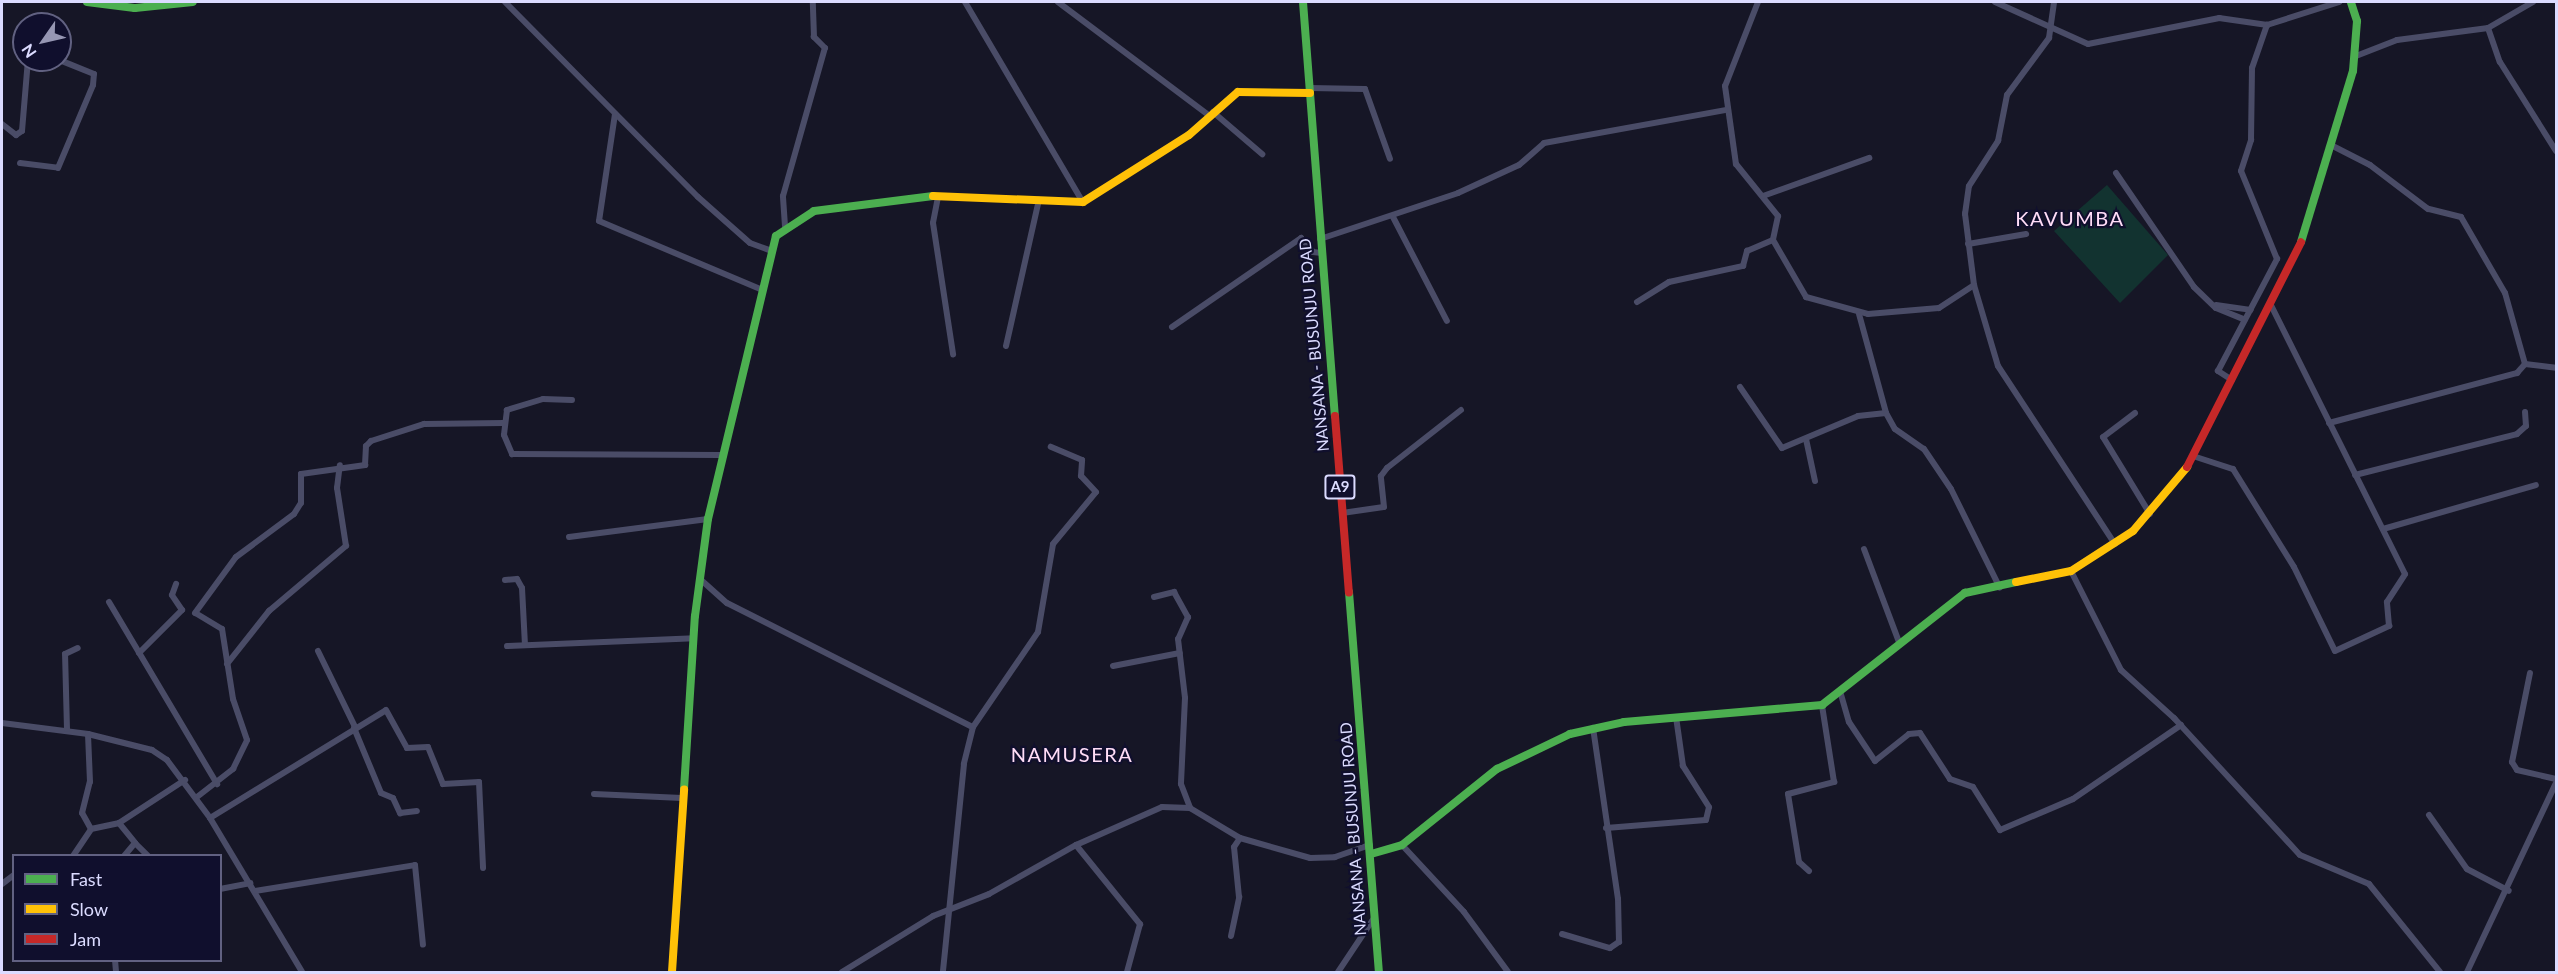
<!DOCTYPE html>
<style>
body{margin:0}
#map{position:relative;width:2558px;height:974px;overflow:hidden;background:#161626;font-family:Lato,sans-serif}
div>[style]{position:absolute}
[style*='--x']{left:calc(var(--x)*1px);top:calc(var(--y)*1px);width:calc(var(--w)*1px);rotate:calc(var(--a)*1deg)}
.green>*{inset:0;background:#123330}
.street>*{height:6px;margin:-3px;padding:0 3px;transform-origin:3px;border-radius:3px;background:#4a4c67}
.fast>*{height:8px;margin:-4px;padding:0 4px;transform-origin:4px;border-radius:4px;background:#4caf50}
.slow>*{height:8px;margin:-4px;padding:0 4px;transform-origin:4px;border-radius:4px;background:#ffc107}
.jam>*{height:8px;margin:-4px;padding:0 4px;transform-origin:4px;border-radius:4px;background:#c62828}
span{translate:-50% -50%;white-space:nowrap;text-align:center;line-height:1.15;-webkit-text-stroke:4.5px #100f2d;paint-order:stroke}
.shield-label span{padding:2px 4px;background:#100f2d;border:2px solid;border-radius:4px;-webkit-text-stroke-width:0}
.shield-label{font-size:15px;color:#dbdbff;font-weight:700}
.street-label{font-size:16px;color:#dbdbff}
.quarter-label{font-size:20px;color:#ffddf7;letter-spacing:1.5px}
.frame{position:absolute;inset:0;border:3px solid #dbdbff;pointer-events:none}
.legend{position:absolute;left:12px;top:854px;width:210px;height:108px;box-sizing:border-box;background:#100f2d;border:2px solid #616181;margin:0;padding:8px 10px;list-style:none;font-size:18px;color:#dbdbff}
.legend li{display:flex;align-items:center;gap:12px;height:30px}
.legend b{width:30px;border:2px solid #616181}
.north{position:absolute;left:12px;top:12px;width:60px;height:60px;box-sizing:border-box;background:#100f2d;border:2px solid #616181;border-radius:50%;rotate:236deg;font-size:16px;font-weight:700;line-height:24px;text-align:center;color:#dbdbff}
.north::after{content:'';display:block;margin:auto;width:21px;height:27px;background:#9696b3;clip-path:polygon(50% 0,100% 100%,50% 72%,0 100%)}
</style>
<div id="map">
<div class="green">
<i style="clip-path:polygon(2107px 185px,2168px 255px,2120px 303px,2054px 231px)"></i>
</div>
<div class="street">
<i style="--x:505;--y:2;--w:274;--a:45.3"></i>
<i style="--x:698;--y:197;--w:69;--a:41.5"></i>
<i style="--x:750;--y:243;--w:20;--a:20"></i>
<i style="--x:965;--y:2;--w:232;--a:59.5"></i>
<i style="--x:1058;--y:2;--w:190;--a:36.9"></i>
<i style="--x:1758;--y:2;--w:90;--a:111.4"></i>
<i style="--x:1725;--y:86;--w:79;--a:82"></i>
<i style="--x:1736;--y:164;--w:67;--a:51.1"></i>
<i style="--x:1778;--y:216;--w:25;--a:102"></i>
<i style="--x:1773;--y:240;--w:66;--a:59.9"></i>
<i style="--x:1806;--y:297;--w:64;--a:15.3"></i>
<i style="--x:1868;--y:314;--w:71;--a:-4.8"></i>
<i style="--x:1939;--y:308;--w:42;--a:-33.3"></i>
<i style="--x:1974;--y:285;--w:72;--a:-97.2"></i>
<i style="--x:1965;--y:214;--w:28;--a:-82"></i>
<i style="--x:1969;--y:186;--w:54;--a:-57.2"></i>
<i style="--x:1998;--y:141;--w:47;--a:-78.9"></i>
<i style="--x:2007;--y:95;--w:71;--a:-53.6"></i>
<i style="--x:2049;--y:38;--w:36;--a:-82"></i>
<i style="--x:1995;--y:2;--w:102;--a:24.3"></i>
<i style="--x:2088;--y:44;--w:134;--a:-11.2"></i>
<i style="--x:2219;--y:18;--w:49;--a:8.3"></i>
<i style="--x:2267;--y:25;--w:76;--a:-17.7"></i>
<i style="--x:2488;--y:28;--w:36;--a:71"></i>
<i style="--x:2500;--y:62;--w:105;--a:57.8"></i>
<i style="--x:2356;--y:56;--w:44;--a:-21.3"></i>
<i style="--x:2397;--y:40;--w:92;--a:-7.5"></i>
<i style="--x:2488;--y:28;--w:52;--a:-30"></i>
<i style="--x:1310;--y:88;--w:55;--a:1"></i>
<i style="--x:1365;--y:89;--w:74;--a:70.3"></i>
<i style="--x:1213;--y:112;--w:65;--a:40.6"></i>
<i style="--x:615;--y:114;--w:108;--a:98.5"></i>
<i style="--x:599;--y:221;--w:175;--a:22.9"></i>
<i style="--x:2;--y:124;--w:18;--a:38"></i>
<i style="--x:16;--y:135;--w:7;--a:-34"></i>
<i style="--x:22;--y:131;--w:71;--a:-85.2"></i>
<i style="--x:20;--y:163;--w:38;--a:7"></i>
<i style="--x:58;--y:168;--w:90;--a:-67.1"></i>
<i style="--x:93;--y:85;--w:11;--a:-85"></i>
<i style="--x:94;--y:74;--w:37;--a:-158"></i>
<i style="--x:2116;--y:173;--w:138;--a:55.6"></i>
<i style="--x:2194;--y:287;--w:30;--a:44"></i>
<i style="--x:2216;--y:308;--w:31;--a:22"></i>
<i style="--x:1763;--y:196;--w:113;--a:-19.7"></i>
<i style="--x:938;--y:197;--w:26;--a:101"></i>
<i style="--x:933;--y:223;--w:133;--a:81.3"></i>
<i style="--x:1393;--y:217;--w:117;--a:62.6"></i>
<i style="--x:785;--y:226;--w:30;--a:-94"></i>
<i style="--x:783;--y:196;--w:154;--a:-74.2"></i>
<i style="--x:825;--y:48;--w:16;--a:-135"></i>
<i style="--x:814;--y:37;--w:35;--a:-92"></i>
<i style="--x:1320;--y:239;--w:145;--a:-18.4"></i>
<i style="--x:1458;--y:193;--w:67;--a:-24.7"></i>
<i style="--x:1519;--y:165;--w:33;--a:-41"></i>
<i style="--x:1544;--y:143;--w:184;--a:-10.3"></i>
<i style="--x:1968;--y:244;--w:59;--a:-9.8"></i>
<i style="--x:1974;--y:285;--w:84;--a:73.5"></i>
<i style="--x:1998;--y:366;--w:213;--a:56.7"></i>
<i style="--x:1637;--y:302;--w:38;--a:-32"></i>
<i style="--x:1669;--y:282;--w:76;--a:-12.2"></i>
<i style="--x:1743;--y:266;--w:16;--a:-75"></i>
<i style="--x:1747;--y:251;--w:28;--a:-23"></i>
<i style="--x:2216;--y:305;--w:35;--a:8"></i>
<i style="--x:1859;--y:314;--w:103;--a:74.7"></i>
<i style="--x:1886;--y:413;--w:18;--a:61"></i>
<i style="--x:1895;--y:429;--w:35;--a:35"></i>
<i style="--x:1924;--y:449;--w:48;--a:56"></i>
<i style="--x:1951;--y:489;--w:110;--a:63.7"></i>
<i style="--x:1172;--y:327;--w:157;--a:-34.6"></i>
<i style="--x:1301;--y:238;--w:18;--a:49"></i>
<i style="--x:1313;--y:252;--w:9;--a:6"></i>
<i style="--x:1006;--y:346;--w:150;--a:-77.3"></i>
<i style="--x:2525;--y:364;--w:31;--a:7"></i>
<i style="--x:2232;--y:380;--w:17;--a:-147"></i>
<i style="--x:2218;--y:371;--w:127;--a:-62.2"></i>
<i style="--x:2277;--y:259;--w:95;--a:-112.2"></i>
<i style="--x:2241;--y:171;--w:33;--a:-72"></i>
<i style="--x:2251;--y:140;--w:72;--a:-89.2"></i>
<i style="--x:2252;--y:68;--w:46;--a:-70.8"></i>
<i style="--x:1740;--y:387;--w:74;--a:55.5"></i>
<i style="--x:1782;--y:448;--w:82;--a:-22.8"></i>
<i style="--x:1858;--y:416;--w:28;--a:-6"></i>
<i style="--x:572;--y:400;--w:29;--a:-178"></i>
<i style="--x:543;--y:399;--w:38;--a:163"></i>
<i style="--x:507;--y:410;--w:25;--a:97"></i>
<i style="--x:504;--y:435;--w:21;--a:67"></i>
<i style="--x:512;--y:454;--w:208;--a:0.3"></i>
<i style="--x:2135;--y:413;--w:40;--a:143"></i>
<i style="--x:2103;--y:437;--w:90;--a:58.6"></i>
<i style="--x:2329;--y:423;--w:195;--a:-14.9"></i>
<i style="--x:2517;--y:373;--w:12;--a:-48"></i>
<i style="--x:2525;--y:364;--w:74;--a:-105.7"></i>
<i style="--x:2505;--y:293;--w:88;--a:-120.1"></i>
<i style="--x:2461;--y:217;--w:34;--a:-166"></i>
<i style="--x:2428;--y:209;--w:73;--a:-142.8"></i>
<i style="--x:2370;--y:165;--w:44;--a:-152.9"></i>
<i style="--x:1806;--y:439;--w:43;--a:77.9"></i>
<i style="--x:2196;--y:457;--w:39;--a:18"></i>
<i style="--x:2233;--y:469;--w:115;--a:58.1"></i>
<i style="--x:2294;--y:567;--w:93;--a:64"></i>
<i style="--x:2335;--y:651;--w:60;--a:-24.8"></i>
<i style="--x:2389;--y:626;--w:24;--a:-95"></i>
<i style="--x:2387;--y:602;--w:33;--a:-57"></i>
<i style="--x:2405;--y:574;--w:301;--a:-116.5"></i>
<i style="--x:2355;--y:475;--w:167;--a:-14.2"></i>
<i style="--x:2517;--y:434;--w:12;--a:-42"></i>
<i style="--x:2526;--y:426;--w:14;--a:-94"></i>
<i style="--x:1342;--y:513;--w:42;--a:-8.1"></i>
<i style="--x:1384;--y:507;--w:31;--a:-96"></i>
<i style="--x:1381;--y:476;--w:10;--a:-53"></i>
<i style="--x:1387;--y:468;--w:94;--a:-38.1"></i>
<i style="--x:2383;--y:529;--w:159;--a:-16"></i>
<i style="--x:569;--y:537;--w:140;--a:-7.4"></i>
<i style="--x:1864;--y:549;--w:99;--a:69.4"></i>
<i style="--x:2071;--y:571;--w:111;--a:63.2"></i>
<i style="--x:2121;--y:670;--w:72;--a:42.2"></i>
<i style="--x:2174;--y:718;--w:186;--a:47.4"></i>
<i style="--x:2300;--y:855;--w:75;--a:22.8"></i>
<i style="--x:2369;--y:884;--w:113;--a:51.1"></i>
<i style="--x:700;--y:579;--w:36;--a:42"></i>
<i style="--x:727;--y:603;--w:275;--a:26.8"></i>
<i style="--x:973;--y:727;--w:38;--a:104"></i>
<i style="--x:964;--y:764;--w:209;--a:95.8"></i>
<i style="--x:505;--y:580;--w:12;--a:-5"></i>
<i style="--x:517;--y:579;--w:10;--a:61"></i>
<i style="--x:522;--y:588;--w:57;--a:87"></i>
<i style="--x:1154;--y:597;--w:21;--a:-14"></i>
<i style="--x:1174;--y:592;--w:29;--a:61"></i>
<i style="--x:1188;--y:617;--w:24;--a:114"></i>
<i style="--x:1178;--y:639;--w:59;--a:83.2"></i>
<i style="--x:1185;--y:698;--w:86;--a:92.7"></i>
<i style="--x:1181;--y:784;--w:26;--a:69"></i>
<i style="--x:109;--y:602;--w:212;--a:59.3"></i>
<i style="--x:507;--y:646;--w:187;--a:-2.4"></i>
<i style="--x:318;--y:651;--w:85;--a:64"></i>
<i style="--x:139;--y:653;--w:61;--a:-45"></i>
<i style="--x:182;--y:610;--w:18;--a:-124"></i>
<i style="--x:172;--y:595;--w:12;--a:-70"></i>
<i style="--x:227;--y:664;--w:68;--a:-51.6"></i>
<i style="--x:269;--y:611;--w:101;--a:-40.2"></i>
<i style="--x:346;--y:546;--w:59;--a:-98.8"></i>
<i style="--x:337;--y:488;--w:23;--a:-83"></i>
<i style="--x:1113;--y:666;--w:68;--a:-11"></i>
<i style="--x:2530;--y:673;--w:91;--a:101.4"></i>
<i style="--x:2512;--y:762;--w:9;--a:58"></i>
<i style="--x:2517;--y:770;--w:40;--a:13"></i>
<i style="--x:1840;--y:691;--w:32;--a:74"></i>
<i style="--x:1849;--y:722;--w:47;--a:56.3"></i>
<i style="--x:1875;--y:761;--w:43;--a:-38.5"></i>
<i style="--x:1909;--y:734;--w:11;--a:-5"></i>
<i style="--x:1920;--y:733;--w:55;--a:56.9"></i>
<i style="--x:1950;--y:779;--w:24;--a:19"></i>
<i style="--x:1973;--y:787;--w:51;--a:57.9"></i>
<i style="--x:2000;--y:830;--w:79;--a:-23"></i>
<i style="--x:2073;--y:799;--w:131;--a:-34.4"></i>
<i style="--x:2;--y:723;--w:87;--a:7.3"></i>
<i style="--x:88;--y:734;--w:66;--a:14"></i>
<i style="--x:152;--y:750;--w:18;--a:34"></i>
<i style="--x:167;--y:760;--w:72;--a:53.4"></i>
<i style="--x:210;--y:818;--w:179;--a:59.1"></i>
<i style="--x:973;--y:727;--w:115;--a:-55.6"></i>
<i style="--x:1038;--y:632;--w:89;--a:-80.3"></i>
<i style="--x:1053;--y:544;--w:67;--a:-50.4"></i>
<i style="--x:1096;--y:492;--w:22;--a:-133"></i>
<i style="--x:1081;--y:476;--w:16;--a:-86"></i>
<i style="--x:1082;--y:460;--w:34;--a:-157"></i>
<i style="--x:354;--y:728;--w:70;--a:67.4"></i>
<i style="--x:381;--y:793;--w:13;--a:23"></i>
<i style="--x:393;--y:798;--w:17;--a:65"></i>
<i style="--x:400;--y:813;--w:17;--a:-7"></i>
<i style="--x:67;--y:729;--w:75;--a:-91.5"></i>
<i style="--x:65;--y:654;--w:14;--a:-25"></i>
<i style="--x:594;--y:794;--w:88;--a:2.6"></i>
<i style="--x:197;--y:797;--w:46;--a:-37.9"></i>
<i style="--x:233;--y:769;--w:32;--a:-64"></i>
<i style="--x:247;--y:740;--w:43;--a:-108.9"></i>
<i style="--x:233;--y:699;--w:71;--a:-98.9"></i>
<i style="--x:222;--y:629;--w:31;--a:-149"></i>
<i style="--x:195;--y:613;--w:69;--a:-53.8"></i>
<i style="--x:236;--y:557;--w:72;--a:-36.6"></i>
<i style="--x:294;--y:514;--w:13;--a:-58"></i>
<i style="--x:301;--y:503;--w:29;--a:-90"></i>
<i style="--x:301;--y:474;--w:65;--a:-8"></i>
<i style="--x:365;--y:465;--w:19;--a:-87"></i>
<i style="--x:366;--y:446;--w:7;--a:-45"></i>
<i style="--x:371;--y:441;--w:56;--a:-17.8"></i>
<i style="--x:424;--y:424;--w:80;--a:-0.7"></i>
<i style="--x:2429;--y:815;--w:66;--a:54.9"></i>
<i style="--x:2467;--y:869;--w:47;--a:27.6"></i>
<i style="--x:210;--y:818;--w:206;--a:-31.5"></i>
<i style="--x:386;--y:710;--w:43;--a:61.1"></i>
<i style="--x:407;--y:748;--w:21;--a:-3"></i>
<i style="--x:428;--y:747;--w:40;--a:68"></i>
<i style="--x:443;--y:784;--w:36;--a:-3"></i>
<i style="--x:479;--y:782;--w:86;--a:87.3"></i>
<i style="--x:119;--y:823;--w:79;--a:-33.1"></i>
<i style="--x:1606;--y:828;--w:100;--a:-4.6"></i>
<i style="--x:1706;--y:820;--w:13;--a:-77"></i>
<i style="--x:1709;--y:807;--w:49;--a:-122.4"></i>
<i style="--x:1683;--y:766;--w:49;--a:-98.1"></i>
<i style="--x:91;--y:829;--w:29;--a:-12"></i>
<i style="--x:119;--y:823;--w:26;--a:51"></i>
<i style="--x:135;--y:843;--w:17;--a:130"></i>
<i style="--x:135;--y:843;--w:18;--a:45"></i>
<i style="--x:1076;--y:845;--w:102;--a:51"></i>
<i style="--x:1140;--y:924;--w:50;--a:105.2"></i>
<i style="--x:1402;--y:845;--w:91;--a:47.2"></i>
<i style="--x:1464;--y:912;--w:74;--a:53.7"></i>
<i style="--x:73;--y:856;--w:32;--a:-56"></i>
<i style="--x:91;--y:829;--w:18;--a:-119"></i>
<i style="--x:82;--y:813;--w:32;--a:-76"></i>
<i style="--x:90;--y:782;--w:48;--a:-92.4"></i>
<i style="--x:1809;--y:871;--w:13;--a:-138"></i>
<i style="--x:1799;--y:862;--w:69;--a:-99.2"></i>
<i style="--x:1788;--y:794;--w:48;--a:-14.6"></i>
<i style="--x:1834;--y:782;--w:78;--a:-98.9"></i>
<i style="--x:2;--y:884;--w:15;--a:-37"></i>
<i style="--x:220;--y:889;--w:31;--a:-11"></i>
<i style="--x:255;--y:891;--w:162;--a:-9.2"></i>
<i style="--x:415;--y:865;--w:80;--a:84.3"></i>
<i style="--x:1562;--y:934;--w:50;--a:16.3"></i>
<i style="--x:1610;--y:948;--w:11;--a:-34"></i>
<i style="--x:1619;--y:942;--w:43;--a:-91.3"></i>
<i style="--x:1618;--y:899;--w:173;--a:-98.3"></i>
<i style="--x:1231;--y:936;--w:40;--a:-78"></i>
<i style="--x:1239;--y:897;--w:50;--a:-95.7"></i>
<i style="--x:1234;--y:847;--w:11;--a:-56"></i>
<i style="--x:115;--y:960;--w:12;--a:85"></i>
<i style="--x:842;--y:972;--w:107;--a:-31.6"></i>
<i style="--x:933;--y:916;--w:60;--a:-21.4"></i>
<i style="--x:989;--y:894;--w:100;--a:-29.4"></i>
<i style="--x:1076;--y:845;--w:94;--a:-23.8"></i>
<i style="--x:1162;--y:807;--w:28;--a:2"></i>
<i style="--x:1190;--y:808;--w:58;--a:31"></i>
<i style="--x:1240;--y:838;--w:73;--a:15.9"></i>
<i style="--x:1310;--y:858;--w:25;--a:-2"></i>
<i style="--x:1335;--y:857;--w:37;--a:-19"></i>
<i style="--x:1338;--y:972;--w:65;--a:-56.3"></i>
<i style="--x:2467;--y:972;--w:209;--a:-64.8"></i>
</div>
<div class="fast">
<i style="--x:87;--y:2;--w:48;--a:7.1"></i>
<i style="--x:135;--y:8;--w:58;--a:-5.9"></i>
<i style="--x:1303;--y:2;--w:415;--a:85.6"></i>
<i style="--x:2301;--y:242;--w:179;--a:-73.1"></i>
<i style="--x:2353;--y:71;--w:50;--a:-85.4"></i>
<i style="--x:2357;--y:21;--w:20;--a:-108"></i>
<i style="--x:1349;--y:592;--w:381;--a:85.5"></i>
<i style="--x:684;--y:789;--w:173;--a:-86.4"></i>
<i style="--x:695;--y:616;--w:98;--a:-82.4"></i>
<i style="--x:708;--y:519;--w:291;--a:-76.5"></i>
<i style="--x:776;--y:236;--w:45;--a:-33.3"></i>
<i style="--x:814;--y:211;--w:120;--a:-7.2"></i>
<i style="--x:1371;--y:854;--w:32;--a:-16"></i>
<i style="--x:1402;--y:845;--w:122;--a:-38.7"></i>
<i style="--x:1497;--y:769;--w:81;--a:-25.6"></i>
<i style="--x:1570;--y:734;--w:55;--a:-12.5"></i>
<i style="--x:1624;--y:722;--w:199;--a:-4.9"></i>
<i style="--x:1822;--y:705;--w:182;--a:-38.1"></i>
<i style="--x:1965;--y:593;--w:52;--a:-12.2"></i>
</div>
<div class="slow">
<i style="--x:933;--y:196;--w:150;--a:2.3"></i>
<i style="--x:1083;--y:202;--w:125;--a:-32.3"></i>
<i style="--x:1189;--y:135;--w:65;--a:-41.3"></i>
<i style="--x:1238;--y:92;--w:72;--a:0.8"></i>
<i style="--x:2016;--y:582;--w:56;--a:-11.3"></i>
<i style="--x:2071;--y:571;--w:74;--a:-32.8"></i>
<i style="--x:2133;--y:531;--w:84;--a:-49.8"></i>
<i style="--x:672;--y:972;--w:183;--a:-86.2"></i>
</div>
<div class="jam">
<i style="--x:1335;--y:416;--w:177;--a:85.5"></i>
<i style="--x:2187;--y:467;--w:252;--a:-63.1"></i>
</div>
<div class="shield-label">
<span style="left:1340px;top:487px">A9</span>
</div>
<div class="street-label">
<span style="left:1314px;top:345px;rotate:-95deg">NANSANA - BUSUNJU ROAD</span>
<span style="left:1353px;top:829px;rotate:-94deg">NANSANA - BUSUNJU ROAD</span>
</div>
<div class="quarter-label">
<span style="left:2070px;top:218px">KAVUMBA</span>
<span style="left:1072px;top:754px">NAMUSERA</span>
</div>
<div class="frame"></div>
<ul class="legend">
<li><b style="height:8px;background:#4caf50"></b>Fast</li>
<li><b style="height:8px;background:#ffc107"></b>Slow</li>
<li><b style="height:8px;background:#c62828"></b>Jam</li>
</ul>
<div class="north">N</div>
</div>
